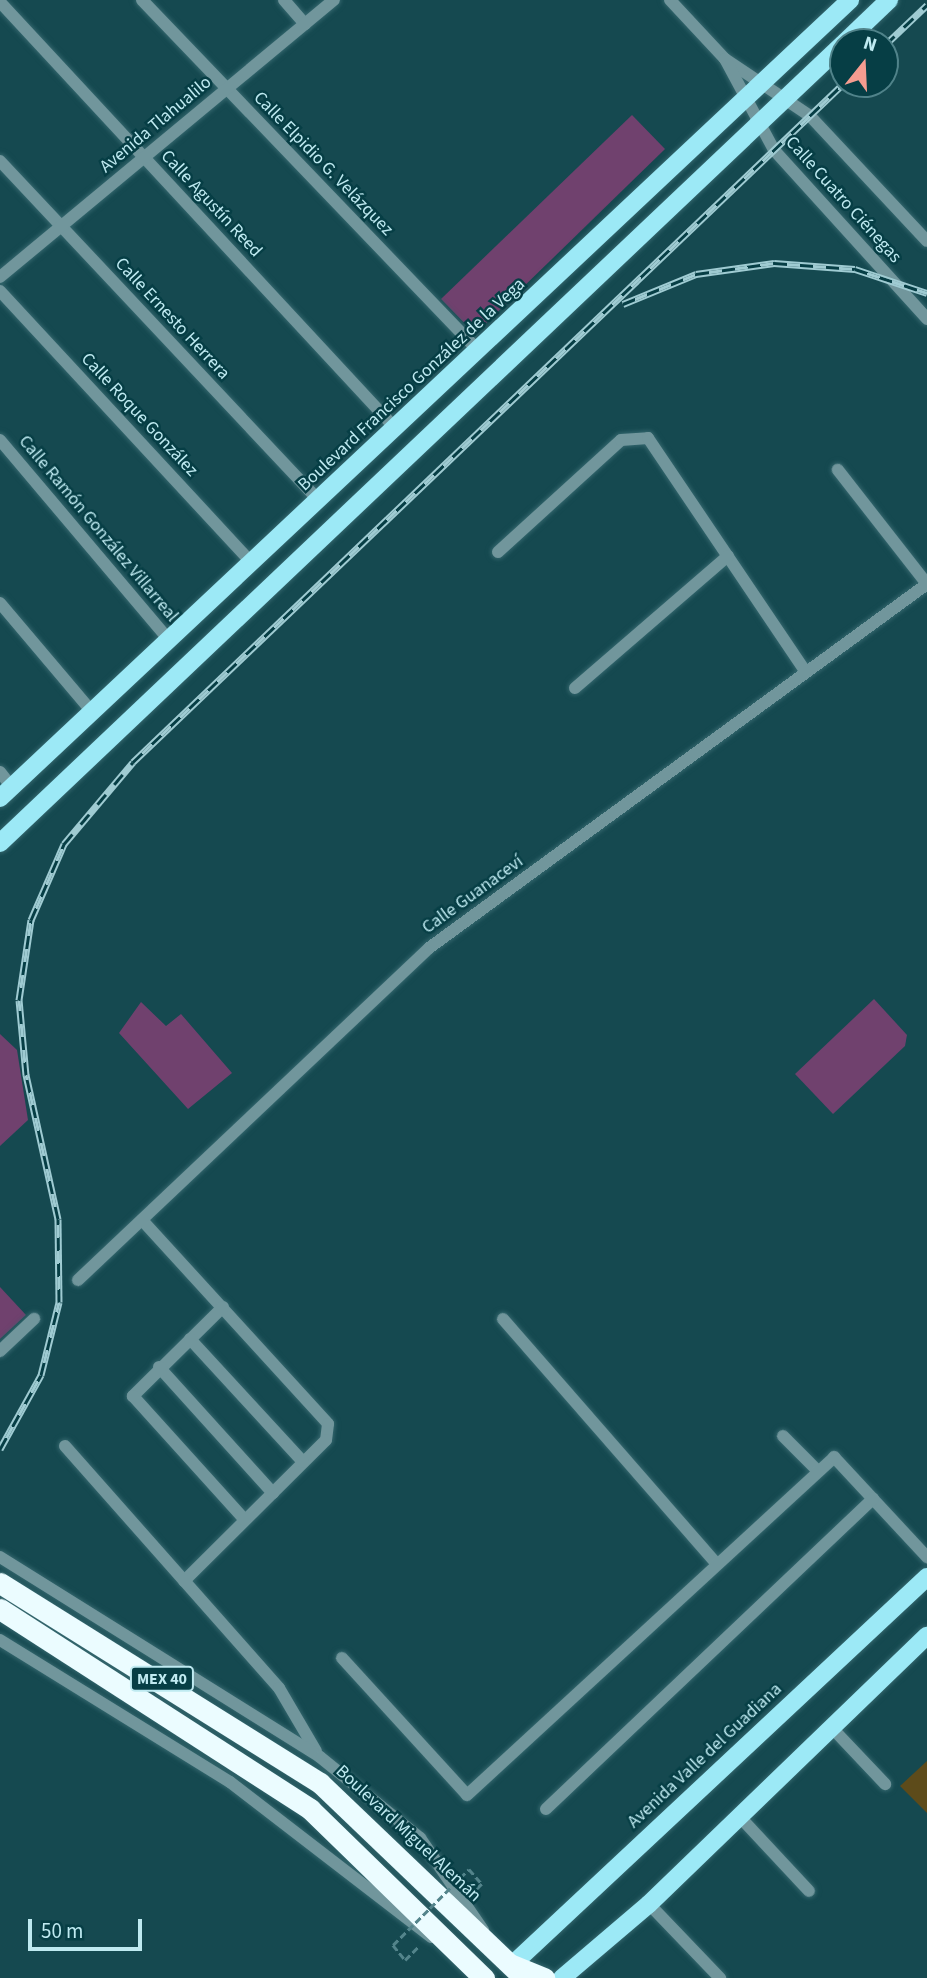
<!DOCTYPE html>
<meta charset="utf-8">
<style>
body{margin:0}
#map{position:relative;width:927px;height:1978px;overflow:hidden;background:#154950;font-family:"Source Sans 3",sans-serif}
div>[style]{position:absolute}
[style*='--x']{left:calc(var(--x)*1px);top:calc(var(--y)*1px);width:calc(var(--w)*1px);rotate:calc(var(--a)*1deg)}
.green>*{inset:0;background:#5d4b1a}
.building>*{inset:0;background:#70416e}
.path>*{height:2.5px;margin-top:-1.25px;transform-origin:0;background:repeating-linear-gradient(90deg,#53848b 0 7px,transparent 0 10.5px)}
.roads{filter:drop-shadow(0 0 2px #34666d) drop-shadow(0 0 2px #34666d)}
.minor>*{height:12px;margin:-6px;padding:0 6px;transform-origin:6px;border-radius:6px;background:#71969c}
.major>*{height:18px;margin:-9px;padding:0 9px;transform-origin:9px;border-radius:9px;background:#9ce9f6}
.highway>*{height:21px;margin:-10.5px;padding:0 10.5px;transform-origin:10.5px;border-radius:10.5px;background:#ebfcff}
.rail>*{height:7px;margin-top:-3.5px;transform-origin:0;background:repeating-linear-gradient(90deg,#063e45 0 13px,#9fcbd2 0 26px);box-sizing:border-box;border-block:2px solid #9fcbd2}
.path-bridge>*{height:2.5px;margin-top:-1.25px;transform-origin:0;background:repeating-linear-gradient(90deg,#53848b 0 7px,transparent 0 10.5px)}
span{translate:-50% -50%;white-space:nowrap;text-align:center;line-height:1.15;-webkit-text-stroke:5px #063e45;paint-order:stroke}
.shield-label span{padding:2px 5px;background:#063e45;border:2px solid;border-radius:5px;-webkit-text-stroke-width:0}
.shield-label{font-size:16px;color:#bfeaf1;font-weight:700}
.street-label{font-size:18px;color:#bfeaf1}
.north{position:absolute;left:829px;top:28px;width:70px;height:70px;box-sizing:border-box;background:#063e45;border:2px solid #50838a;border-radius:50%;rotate:18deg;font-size:19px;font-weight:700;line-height:28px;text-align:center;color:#bfeaf1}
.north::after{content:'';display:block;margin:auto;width:24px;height:32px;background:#f59c90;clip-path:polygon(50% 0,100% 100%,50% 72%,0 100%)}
.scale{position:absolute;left:28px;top:1919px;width:114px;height:32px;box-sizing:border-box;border:4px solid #bfeaf1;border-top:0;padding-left:9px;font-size:21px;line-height:24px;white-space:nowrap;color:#bfeaf1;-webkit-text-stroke:5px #063e45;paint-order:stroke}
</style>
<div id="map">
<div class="green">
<i style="clip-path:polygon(927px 1761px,927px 1813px,900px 1786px)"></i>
</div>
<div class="building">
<i style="clip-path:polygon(632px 115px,665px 149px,475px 334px,441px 299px)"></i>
<i style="clip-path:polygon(874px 999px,907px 1035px,905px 1046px,833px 1114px,795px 1074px)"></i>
<i style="clip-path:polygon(141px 1002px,166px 1026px,181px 1014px,232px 1073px,188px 1109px,119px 1033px)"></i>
<i style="clip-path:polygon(0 1034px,17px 1050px,28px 1120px,0 1146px)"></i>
<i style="clip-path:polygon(0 1287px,26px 1315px,0 1339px)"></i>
</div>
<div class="path">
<i style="--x:469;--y:1869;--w:20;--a:49"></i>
<i style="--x:482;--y:1884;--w:13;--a:135"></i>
<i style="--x:393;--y:1945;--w:19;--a:51"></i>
<i style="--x:405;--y:1960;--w:20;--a:-45"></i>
</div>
<div class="roads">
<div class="minor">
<i style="--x:142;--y:0;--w:487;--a:46.2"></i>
<i style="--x:284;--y:0;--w:32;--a:49"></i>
<i style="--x:670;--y:0;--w:81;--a:47"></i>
<i style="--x:725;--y:59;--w:102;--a:33.8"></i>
<i style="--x:810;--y:116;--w:171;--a:46.9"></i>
<i style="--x:0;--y:2;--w:582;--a:47.16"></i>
<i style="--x:725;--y:59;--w:103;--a:61.7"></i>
<i style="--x:774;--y:150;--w:228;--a:47.8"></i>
<i style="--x:0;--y:161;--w:466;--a:46.8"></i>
<i style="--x:0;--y:277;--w:434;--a:-39.7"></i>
<i style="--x:0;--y:291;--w:371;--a:47.2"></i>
<i style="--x:0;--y:440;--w:262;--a:49.8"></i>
<i style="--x:498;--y:552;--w:166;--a:-42.3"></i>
<i style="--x:621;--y:440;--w:27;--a:-4"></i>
<i style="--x:648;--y:438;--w:282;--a:56"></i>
<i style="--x:0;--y:603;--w:143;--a:49.8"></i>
<i style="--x:575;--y:688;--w:202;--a:-40.8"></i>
<i style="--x:0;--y:772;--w:18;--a:52"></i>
<i style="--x:142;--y:1220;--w:276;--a:47.6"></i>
<i style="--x:328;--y:1424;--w:16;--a:97"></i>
<i style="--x:326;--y:1440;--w:200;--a:135.2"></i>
<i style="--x:78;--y:1280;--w:483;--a:-43.4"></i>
<i style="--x:429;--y:948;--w:617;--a:-36.16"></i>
<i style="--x:927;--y:584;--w:145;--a:-128"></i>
<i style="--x:223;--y:1307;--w:127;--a:135.3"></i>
<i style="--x:133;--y:1396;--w:167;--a:47.9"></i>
<i style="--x:503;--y:1319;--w:325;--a:48.9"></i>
<i style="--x:190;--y:1339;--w:167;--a:47.4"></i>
<i style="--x:0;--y:1351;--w:47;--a:-43.3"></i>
<i style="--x:159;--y:1367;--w:170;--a:47.9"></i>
<i style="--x:783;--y:1436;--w:49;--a:45"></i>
<i style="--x:65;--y:1446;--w:323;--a:48.5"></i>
<i style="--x:279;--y:1688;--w:73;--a:59.6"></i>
<i style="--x:0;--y:1557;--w:377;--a:32"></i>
<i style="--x:320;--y:1757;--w:129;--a:39"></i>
<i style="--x:420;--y:1838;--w:112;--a:55.6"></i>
<i style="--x:0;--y:1640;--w:270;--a:31.7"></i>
<i style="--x:230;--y:1782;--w:254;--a:37.6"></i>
<i style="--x:342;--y:1658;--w:185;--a:47.6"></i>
<i style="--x:467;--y:1795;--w:499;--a:-42.6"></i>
<i style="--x:834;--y:1457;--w:137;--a:47.1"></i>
<i style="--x:833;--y:1729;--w:76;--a:46.6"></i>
<i style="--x:546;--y:1809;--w:451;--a:-43.5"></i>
<i style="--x:740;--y:1817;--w:101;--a:47"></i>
<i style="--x:649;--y:1904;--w:103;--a:46.2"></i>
</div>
<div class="major">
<i style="--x:845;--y:42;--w:61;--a:-43.7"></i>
<i style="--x:0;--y:798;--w:1166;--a:-43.19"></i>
<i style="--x:0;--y:843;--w:1161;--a:-43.47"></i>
<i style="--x:512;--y:1965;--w:568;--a:-43.07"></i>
<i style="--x:562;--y:1978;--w:114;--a:-40.4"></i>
<i style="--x:649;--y:1904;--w:386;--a:-44"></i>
</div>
<div class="highway">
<i style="--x:0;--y:1583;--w:377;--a:32"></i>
<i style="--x:320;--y:1783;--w:282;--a:43.7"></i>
<i style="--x:0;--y:1609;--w:369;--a:32.8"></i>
<i style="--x:310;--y:1809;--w:243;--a:44.2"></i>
<i style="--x:512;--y:1965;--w:35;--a:22"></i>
</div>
</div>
<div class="rail">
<i style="--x:885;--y:45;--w:58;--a:-43.6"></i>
<i style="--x:623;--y:304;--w:79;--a:-22.3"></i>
<i style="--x:696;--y:274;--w:79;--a:-8"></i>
<i style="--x:774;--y:263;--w:81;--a:4.2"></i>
<i style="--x:855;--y:269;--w:76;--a:18.4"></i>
<i style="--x:0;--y:1449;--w:85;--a:-61"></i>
<i style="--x:41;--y:1375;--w:75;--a:-76.1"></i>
<i style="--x:59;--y:1302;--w:83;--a:-90.7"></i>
<i style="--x:58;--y:1219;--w:148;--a:-102.5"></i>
<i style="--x:26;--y:1075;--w:75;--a:-95.3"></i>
<i style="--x:19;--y:1000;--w:81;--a:-81.5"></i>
<i style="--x:31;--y:920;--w:83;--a:-66.5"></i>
<i style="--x:64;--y:844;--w:107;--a:-49.9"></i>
<i style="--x:133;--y:762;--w:982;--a:-43.68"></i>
</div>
<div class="path-bridge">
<i style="--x:393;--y:1945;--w:107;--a:-45"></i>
</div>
<div class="shield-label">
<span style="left:162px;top:1679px">MEX 40</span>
</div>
<div class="street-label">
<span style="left:156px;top:125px;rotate:-40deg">Avenida Tlahualilo</span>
<span style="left:323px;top:164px;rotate:46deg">Calle Elpidio G. Velázquez</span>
<span style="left:843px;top:200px;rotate:48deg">Calle Cuatro Ciénegas</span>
<span style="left:211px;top:204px;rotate:47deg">Calle Agustín Reed</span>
<span style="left:172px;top:319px;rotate:47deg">Calle Ernesto Herrera</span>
<span style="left:412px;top:385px;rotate:-43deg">Boulevard Francisco González de la Vega</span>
<span style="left:139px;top:415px;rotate:47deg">Calle Roque González</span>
<span style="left:98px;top:529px;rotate:50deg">Calle Ramón González Villarreal</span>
<span style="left:473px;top:895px;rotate:-36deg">Calle Guanaceví</span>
<span style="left:705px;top:1756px;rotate:-43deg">Avenida Valle del Guadiana</span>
<span style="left:408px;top:1834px;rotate:43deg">Boulevard Miguel Alemán</span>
</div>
<div class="north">N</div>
<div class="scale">50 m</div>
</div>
